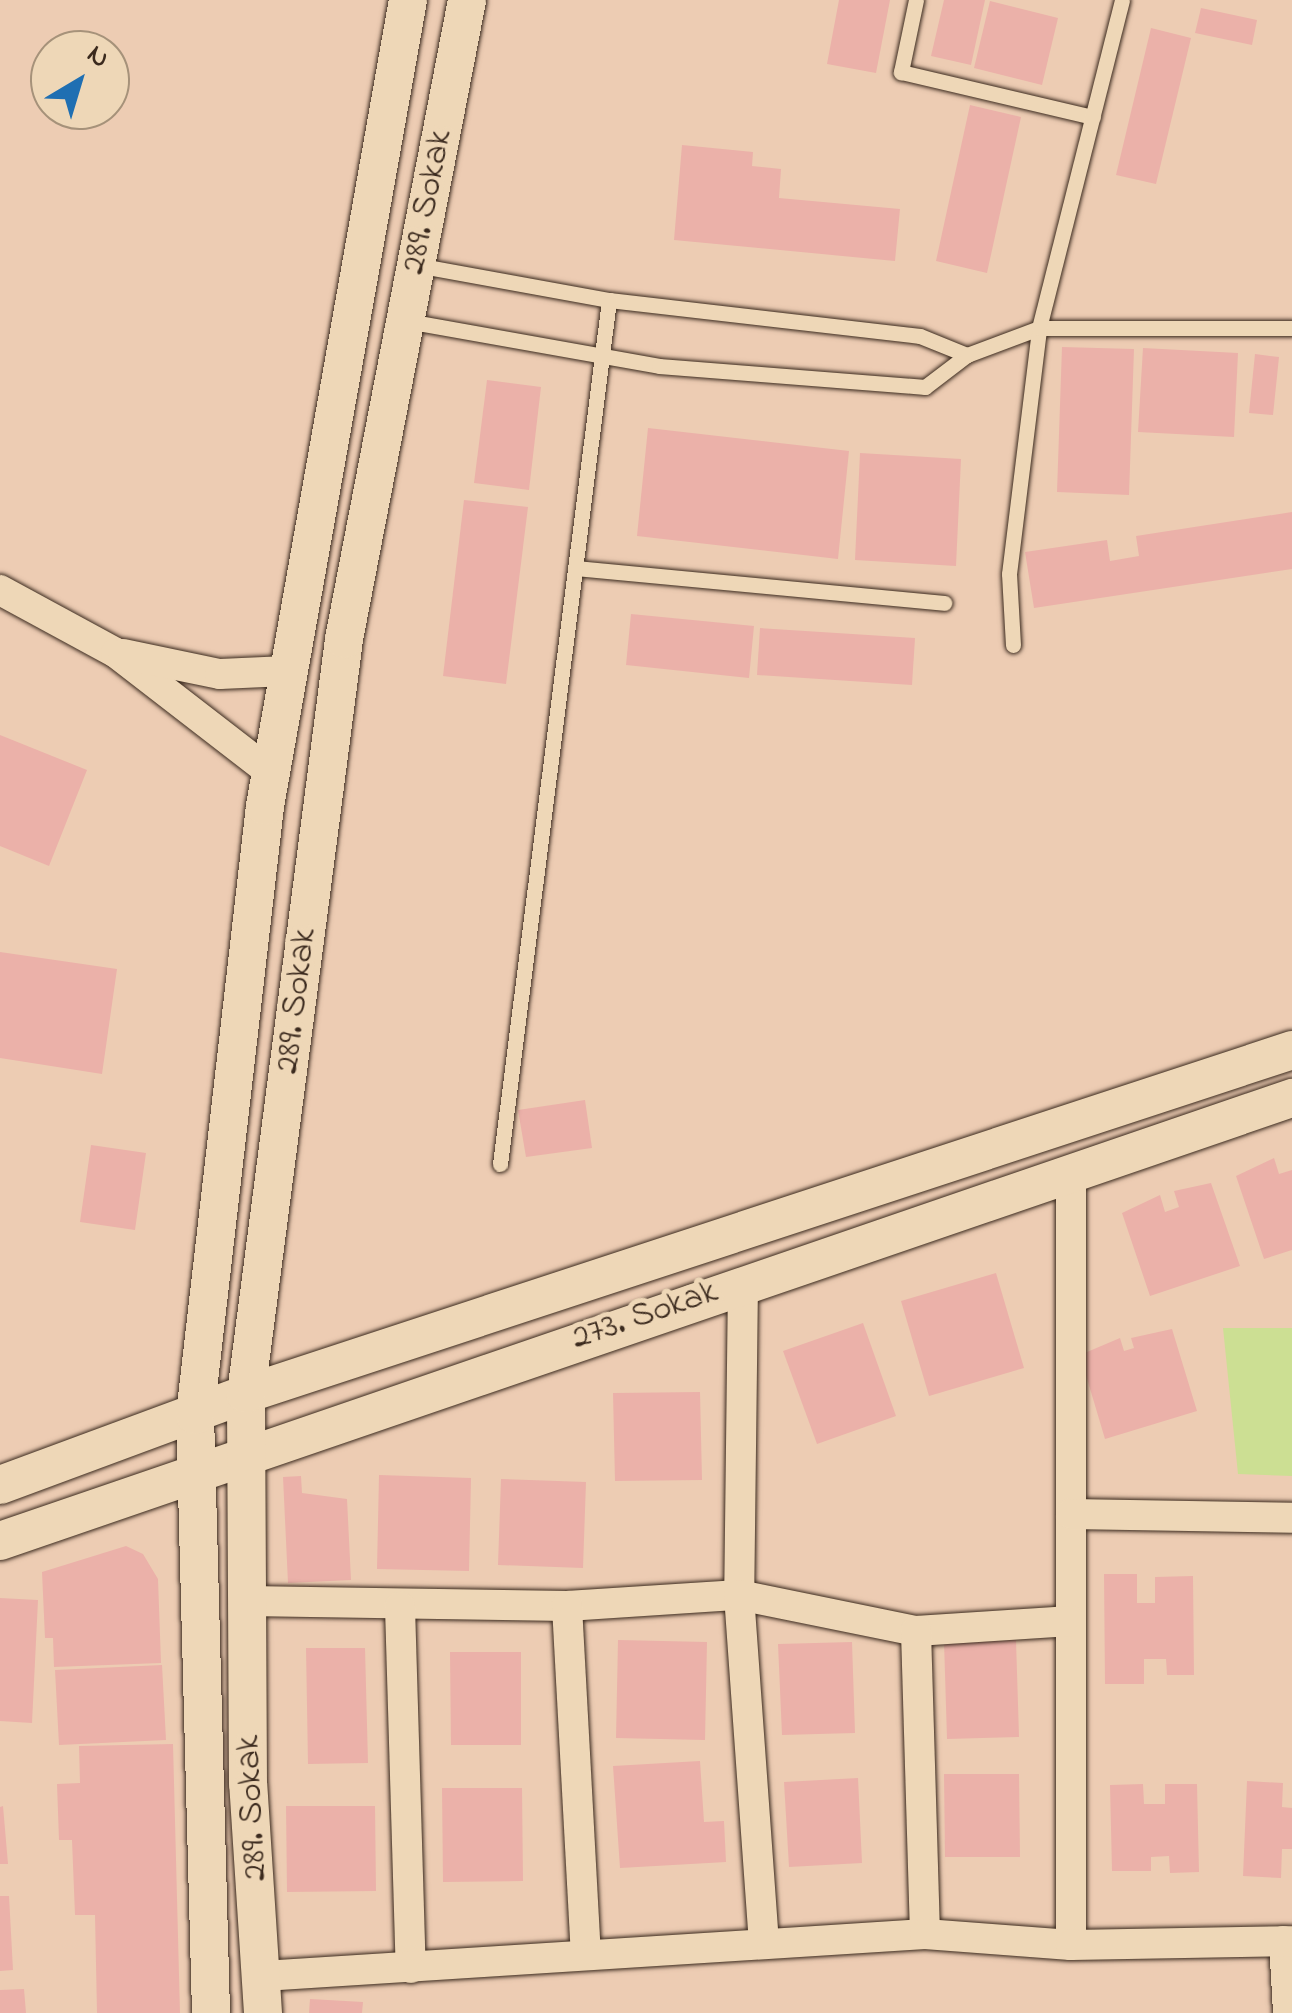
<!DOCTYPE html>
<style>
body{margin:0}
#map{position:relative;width:1292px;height:2013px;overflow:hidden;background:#edccb3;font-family:"Indie Flower",sans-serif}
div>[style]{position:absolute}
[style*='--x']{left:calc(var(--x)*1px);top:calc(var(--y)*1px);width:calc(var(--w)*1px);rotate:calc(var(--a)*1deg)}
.green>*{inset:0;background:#ccdf93}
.building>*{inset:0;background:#ebb1a9}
.roads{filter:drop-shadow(0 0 2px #3b2a1e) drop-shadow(0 0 2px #3b2a1e)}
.service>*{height:15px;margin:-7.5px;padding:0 7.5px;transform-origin:7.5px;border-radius:7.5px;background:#eed7b7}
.minor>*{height:30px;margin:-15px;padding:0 15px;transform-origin:15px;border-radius:15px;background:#eed7b7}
.tertiary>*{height:38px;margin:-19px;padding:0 19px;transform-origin:19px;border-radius:19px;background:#eed7b7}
span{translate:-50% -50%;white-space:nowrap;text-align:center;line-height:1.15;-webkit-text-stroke:10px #eed7b7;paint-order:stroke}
.street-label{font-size:35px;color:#3b2a1e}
.north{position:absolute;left:30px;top:30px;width:100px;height:100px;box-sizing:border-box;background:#eed7b7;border:2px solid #a6927a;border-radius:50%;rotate:38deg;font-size:28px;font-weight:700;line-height:40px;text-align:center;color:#3b2a1e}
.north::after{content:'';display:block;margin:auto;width:35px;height:45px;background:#1f6fb2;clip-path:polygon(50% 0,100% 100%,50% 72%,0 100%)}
</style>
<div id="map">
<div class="green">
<i style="clip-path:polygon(1223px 1328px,1292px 1328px,1292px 1476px,1238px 1474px)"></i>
</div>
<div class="building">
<i style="clip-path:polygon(839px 0,890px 0,876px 73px,827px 64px)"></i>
<i style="clip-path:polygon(944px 0,985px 0,971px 65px,931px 56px)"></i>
<i style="clip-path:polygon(990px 1px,1058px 18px,1042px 85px,974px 68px)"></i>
<i style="clip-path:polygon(1201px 8px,1257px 20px,1252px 45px,1195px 33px)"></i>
<i style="clip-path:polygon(1151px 28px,1191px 38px,1156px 184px,1116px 175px)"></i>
<i style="clip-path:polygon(970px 105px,1021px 117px,987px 273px,936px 261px)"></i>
<i style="clip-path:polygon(682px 145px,753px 152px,752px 166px,781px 169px,779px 198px,900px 209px,895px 261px,674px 240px)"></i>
<i style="clip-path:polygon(1062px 347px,1134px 349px,1129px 495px,1057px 492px)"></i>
<i style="clip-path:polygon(1143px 348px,1238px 353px,1234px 437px,1138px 432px)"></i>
<i style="clip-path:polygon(1255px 354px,1279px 357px,1273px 415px,1249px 413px)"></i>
<i style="clip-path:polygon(487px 380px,541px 387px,529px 490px,474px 483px)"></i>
<i style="clip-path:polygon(648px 428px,849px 451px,838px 559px,637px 536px)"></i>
<i style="clip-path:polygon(860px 453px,961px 459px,956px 566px,855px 560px)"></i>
<i style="clip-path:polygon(464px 500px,528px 507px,506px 684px,443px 676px)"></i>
<i style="clip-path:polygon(1292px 512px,1292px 569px,1034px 608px,1025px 552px,1107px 540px,1110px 561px,1139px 556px,1136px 536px)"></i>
<i style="clip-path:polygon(631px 614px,754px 626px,749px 678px,626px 665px)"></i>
<i style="clip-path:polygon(760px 628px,915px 638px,912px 685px,757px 675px)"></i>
<i style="clip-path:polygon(0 735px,87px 770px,49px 866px,0 846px)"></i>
<i style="clip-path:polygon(0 952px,117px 969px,102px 1074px,0 1058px)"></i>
<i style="clip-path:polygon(585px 1100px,592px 1148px,526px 1157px,518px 1110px)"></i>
<i style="clip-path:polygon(91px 1145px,146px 1153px,135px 1230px,80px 1222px)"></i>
<i style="clip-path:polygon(1274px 1158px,1279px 1174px,1292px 1170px,1292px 1250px,1264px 1259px,1236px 1176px)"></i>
<i style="clip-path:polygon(1211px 1183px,1240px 1266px,1150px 1296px,1122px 1213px,1160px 1195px,1165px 1212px,1179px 1207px,1174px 1191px)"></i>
<i style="clip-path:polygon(996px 1273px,1024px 1368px,929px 1396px,901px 1301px)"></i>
<i style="clip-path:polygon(863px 1323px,896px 1416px,817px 1444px,783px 1351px)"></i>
<i style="clip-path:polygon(1172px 1329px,1197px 1411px,1105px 1439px,1080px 1355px,1120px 1338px,1124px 1351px,1134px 1348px,1131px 1338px)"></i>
<i style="clip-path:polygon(700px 1392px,702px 1480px,615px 1481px,613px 1393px)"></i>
<i style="clip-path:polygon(379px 1475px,471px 1478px,469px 1571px,377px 1569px)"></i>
<i style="clip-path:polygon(301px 1476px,302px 1493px,347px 1499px,351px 1580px,288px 1583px,283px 1477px)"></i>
<i style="clip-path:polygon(501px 1479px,586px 1482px,583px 1568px,498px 1565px)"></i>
<i style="clip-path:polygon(126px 1546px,143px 1554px,158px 1579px,161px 1663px,54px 1667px,53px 1638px,45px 1638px,42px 1572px)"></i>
<i style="clip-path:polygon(1104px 1574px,1137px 1574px,1137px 1603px,1155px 1603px,1155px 1577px,1193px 1576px,1194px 1675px,1167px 1675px,1166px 1659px,1144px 1659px,1144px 1684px,1105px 1684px)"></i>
<i style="clip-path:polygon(0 1598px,38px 1600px,32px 1723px,0 1721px)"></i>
<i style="clip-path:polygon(618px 1640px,707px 1642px,705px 1740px,616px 1738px)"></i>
<i style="clip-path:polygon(1016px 1640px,1019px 1737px,947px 1739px,944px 1641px)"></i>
<i style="clip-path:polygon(852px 1642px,855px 1733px,782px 1735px,778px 1644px)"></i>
<i style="clip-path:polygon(306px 1648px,365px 1648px,368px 1763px,308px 1764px)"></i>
<i style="clip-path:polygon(450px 1652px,521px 1652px,521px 1745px,451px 1745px)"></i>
<i style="clip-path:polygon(162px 1665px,166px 1740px,59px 1745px,55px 1670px)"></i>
<i style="clip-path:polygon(173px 1744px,180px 2013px,97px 2013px,95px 1915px,75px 1915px,72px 1840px,59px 1840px,57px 1784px,80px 1783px,79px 1746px)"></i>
<i style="clip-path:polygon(700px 1761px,704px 1822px,724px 1821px,726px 1862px,620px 1868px,613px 1766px)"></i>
<i style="clip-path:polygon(944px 1774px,1019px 1774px,1020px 1857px,945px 1857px)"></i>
<i style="clip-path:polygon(858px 1778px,862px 1863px,789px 1867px,784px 1782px)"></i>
<i style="clip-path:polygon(1247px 1781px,1283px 1783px,1282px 1807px,1292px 1808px,1292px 1849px,1282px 1849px,1281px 1878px,1243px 1876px)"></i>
<i style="clip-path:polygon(1143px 1784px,1144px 1804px,1165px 1804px,1165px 1784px,1197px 1784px,1199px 1872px,1170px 1873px,1169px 1856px,1151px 1857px,1151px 1871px,1112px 1871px,1110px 1785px)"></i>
<i style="clip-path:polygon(442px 1788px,522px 1788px,523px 1881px,443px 1882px)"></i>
<i style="clip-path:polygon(3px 1806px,8px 1864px,0 1864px,0 1807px)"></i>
<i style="clip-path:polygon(286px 1806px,375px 1806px,376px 1891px,287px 1892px)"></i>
<i style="clip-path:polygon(0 1896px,9px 1896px,13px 1970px,0 1971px)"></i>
<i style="clip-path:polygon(24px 1989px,26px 2013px,0 2013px,0 1990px)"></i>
<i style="clip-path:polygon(310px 1999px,363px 2002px,362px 2013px,309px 2013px)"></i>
</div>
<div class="roads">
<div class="service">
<i style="--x:916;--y:0;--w:74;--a:101.8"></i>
<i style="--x:901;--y:72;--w:197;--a:13.2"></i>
<i style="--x:416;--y:265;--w:196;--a:10.3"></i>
<i style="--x:609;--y:300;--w:313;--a:6.6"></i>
<i style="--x:920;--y:336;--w:51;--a:22"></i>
<i style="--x:407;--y:321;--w:256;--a:10.1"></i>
<i style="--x:659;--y:366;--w:267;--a:4.5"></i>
<i style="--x:925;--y:387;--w:53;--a:-37.3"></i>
<i style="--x:967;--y:355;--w:77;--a:-20.6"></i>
<i style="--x:1039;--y:328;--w:253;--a:0"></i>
<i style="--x:575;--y:568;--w:371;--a:5.4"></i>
<i style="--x:1013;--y:645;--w:71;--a:-93.2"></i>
<i style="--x:1009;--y:574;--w:248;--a:-83"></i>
<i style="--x:1039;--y:328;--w:338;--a:-75.8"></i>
<i style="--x:500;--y:1164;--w:871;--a:-82.81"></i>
</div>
<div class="minor">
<i style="--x:0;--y:590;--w:132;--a:28.5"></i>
<i style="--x:116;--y:653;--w:195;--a:37.7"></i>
<i style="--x:123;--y:654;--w:99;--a:11.7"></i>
<i style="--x:220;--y:674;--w:67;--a:-2.6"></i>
<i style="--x:1071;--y:1171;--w:774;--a:90"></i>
<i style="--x:743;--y:1283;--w:312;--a:90.7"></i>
<i style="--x:739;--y:1595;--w:347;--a:85.9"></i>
<i style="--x:1071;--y:1514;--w:221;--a:1"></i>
<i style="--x:247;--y:1601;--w:320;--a:0.9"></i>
<i style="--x:567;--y:1606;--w:172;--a:-3.7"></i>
<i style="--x:739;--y:1595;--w:181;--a:11.5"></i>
<i style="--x:916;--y:1631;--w:155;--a:-3.7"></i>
<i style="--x:567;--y:1606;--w:348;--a:86.9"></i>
<i style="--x:400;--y:1607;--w:361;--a:88.3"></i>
<i style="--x:916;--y:1631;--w:303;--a:88.3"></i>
<i style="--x:1284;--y:1941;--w:72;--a:86.8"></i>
<i style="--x:263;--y:1976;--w:663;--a:-3.63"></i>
<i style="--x:925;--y:1934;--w:146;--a:4.3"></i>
<i style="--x:1071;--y:1945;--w:221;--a:-1"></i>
</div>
<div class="tertiary">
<i style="--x:0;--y:1485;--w:262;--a:-20.3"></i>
<i style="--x:246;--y:1394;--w:1101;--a:-18.2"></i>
<i style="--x:0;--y:1541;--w:1366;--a:-18.93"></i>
<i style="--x:211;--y:2013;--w:598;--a:-91.53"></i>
<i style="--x:195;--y:1415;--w:613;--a:-83.44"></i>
<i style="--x:265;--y:806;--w:819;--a:-79.94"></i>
<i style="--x:263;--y:2013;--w:229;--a:-93.7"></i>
<i style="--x:248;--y:1784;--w:390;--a:-90.3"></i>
<i style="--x:246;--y:1394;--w:761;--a:-82.6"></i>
<i style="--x:344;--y:639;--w:651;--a:-79.1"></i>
</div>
</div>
<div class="street-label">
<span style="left:428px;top:202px;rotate:-79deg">289. Sokak</span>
<span style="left:297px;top:1001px;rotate:-83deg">289. Sokak</span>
<span style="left:645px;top:1316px;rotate:-19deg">273. Sokak</span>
<span style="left:253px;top:1808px;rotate:-93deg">289. Sokak</span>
</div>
<div class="north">N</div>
</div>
